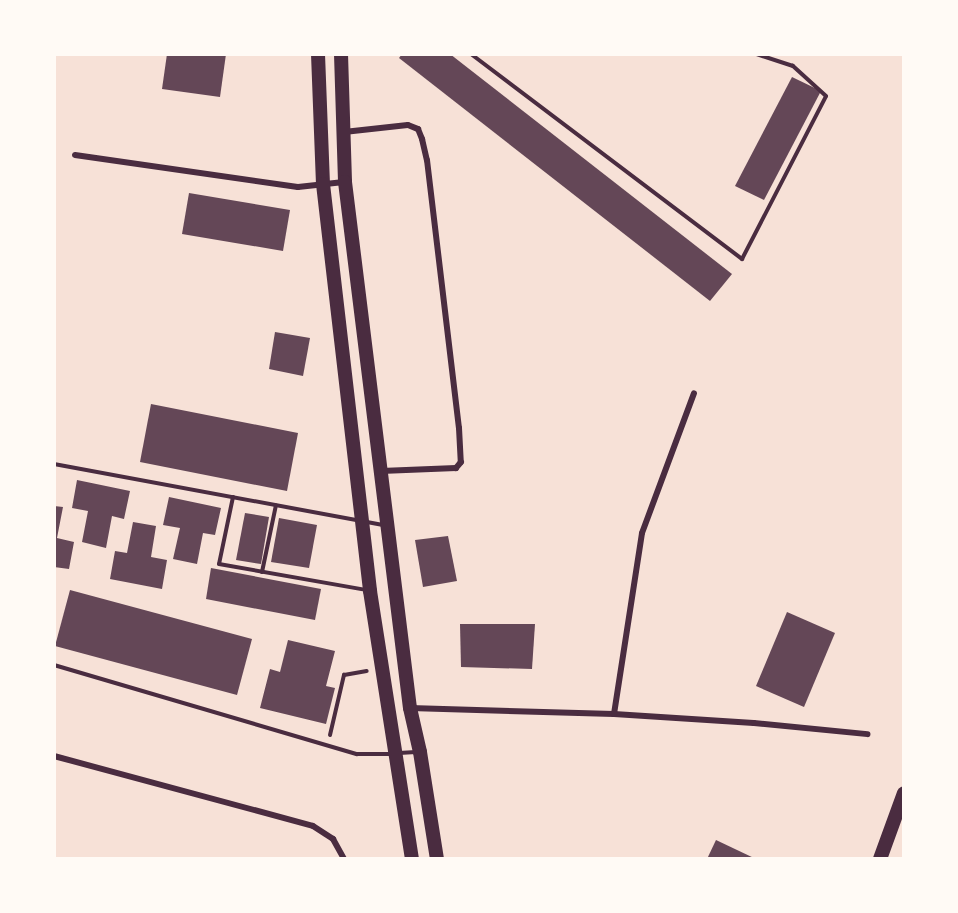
<!DOCTYPE html>
<style>
body{margin:0}
#map{position:relative;width:958px;height:913px;overflow:hidden;background:#f7e1d7;font-family:Rubik,sans-serif}
div>[style]{position:absolute}
[style*='--x']{left:calc(var(--x)*1px);top:calc(var(--y)*1px);width:calc(var(--w)*1px);rotate:calc(var(--a)*1deg)}
.building>*{inset:0;background:#644757}
.path>*{height:4px;margin:-2px;padding:0 2px;transform-origin:2px;border-radius:2px;background:#4a2c40}
.service>*{height:4px;margin:-2px;padding:0 2px;transform-origin:2px;border-radius:2px;background:#4a2c40}
.minor>*{height:6px;margin:-3px;padding:0 3px;transform-origin:3px;border-radius:3px;background:#4a2c40}
.primary>*{height:14px;margin:-7px;padding:0 7px;transform-origin:7px;border-radius:7px;background:#4a2c40}
.trunk>*{height:14px;margin:-7px;padding:0 7px;transform-origin:7px;border-radius:7px;background:#4a2c40}
span{translate:-50% -50%;white-space:nowrap;text-align:center;line-height:1.15;-webkit-text-stroke:6px #fffaf5;paint-order:stroke}
.frame{position:absolute;inset:0;border:56px solid #fffaf5;pointer-events:none}
</style>
<div id="map">
<div class="building">
<i style="clip-path:polygon(167px 54px,226px 54px,220px 97px,162px 89px)"></i>
<i style="clip-path:polygon(402px 54px,450px 54px,732px 274px,710px 301px,399px 58px)"></i>
<i style="clip-path:polygon(792px 77px,821px 91px,764px 200px,735px 186px)"></i>
<i style="clip-path:polygon(189px 193px,290px 210px,283px 251px,182px 234px)"></i>
<i style="clip-path:polygon(275px 332px,310px 338px,303px 376px,269px 369px)"></i>
<i style="clip-path:polygon(151px 404px,298px 433px,287px 491px,140px 462px)"></i>
<i style="clip-path:polygon(77px 480px,130px 491px,124px 519px,112px 516px,106px 548px,82px 542px,88px 511px,72px 508px)"></i>
<i style="clip-path:polygon(169px 497px,221px 508px,215px 535px,203px 533px,197px 564px,173px 559px,180px 528px,163px 525px)"></i>
<i style="clip-path:polygon(54px 506px,63px 507px,57px 538px,74px 542px,69px 569px,54px 567px)"></i>
<i style="clip-path:polygon(245px 513px,269px 517px,261px 564px,236px 560px)"></i>
<i style="clip-path:polygon(279px 518px,317px 525px,309px 568px,271px 562px)"></i>
<i style="clip-path:polygon(133px 522px,156px 526px,151px 557px,167px 560px,162px 589px,110px 579px,115px 551px,127px 553px)"></i>
<i style="clip-path:polygon(448px 536px,457px 581px,423px 587px,415px 540px)"></i>
<i style="clip-path:polygon(211px 568px,321px 589px,315px 620px,206px 599px)"></i>
<i style="clip-path:polygon(70px 590px,252px 639px,237px 695px,55px 646px)"></i>
<i style="clip-path:polygon(787px 612px,835px 633px,804px 707px,756px 686px)"></i>
<i style="clip-path:polygon(460px 624px,535px 624px,532px 669px,461px 667px)"></i>
<i style="clip-path:polygon(288px 640px,335px 651px,326px 686px,335px 688px,326px 724px,260px 708px,270px 669px,280px 672px)"></i>
<i style="clip-path:polygon(716px 840px,756px 859px,707px 859px)"></i>
</div>
<div class="path">
<i style="--x:330;--y:735;--w:62;--a:-76.9"></i>
<i style="--x:344;--y:675;--w:23;--a:-10"></i>
</div>
<div class="service">
<i style="--x:471;--y:54;--w:340;--a:37.1"></i>
<i style="--x:742;--y:259;--w:183;--a:-62.7"></i>
<i style="--x:826;--y:96;--w:45;--a:-137.7"></i>
<i style="--x:793;--y:66;--w:39;--a:-162"></i>
<i style="--x:54;--y:464;--w:336;--a:10.5"></i>
<i style="--x:233;--y:497;--w:68;--a:101.8"></i>
<i style="--x:219;--y:564;--w:149;--a:10"></i>
<i style="--x:262;--y:572;--w:68;--a:-78.2"></i>
<i style="--x:54;--y:665;--w:316;--a:16.4"></i>
<i style="--x:357;--y:754;--w:35;--a:0"></i>
<i style="--x:399;--y:753;--w:17;--a:-3"></i>
</div>
<div class="minor">
<i style="--x:344;--y:132;--w:64;--a:-6.2"></i>
<i style="--x:408;--y:125;--w:11;--a:22"></i>
<i style="--x:418;--y:129;--w:11;--a:68"></i>
<i style="--x:422;--y:139;--w:22;--a:77"></i>
<i style="--x:427;--y:160;--w:270;--a:83.2"></i>
<i style="--x:459;--y:428;--w:34;--a:87"></i>
<i style="--x:461;--y:462;--w:8;--a:130"></i>
<i style="--x:456;--y:468;--w:75;--a:177.7"></i>
<i style="--x:75;--y:155;--w:225;--a:8.2"></i>
<i style="--x:298;--y:187;--w:46;--a:-6.2"></i>
<i style="--x:410;--y:708;--w:204;--a:1.7"></i>
<i style="--x:614;--y:714;--w:140;--a:3.7"></i>
<i style="--x:754;--y:723;--w:114;--a:5.6"></i>
<i style="--x:614;--y:714;--w:183;--a:-81.2"></i>
<i style="--x:642;--y:533;--w:149;--a:-69.6"></i>
<i style="--x:54;--y:756;--w:268;--a:15.1"></i>
<i style="--x:313;--y:826;--w:24;--a:33"></i>
<i style="--x:333;--y:839;--w:23;--a:61"></i>
</div>
<div class="primary">
<i style="--x:341;--y:54;--w:128;--a:88.2"></i>
<i style="--x:345;--y:182;--w:530;--a:82.96"></i>
<i style="--x:410;--y:708;--w:45;--a:77.2"></i>
<i style="--x:420;--y:752;--w:108;--a:81"></i>
</div>
<div class="trunk">
<i style="--x:318;--y:54;--w:130;--a:87.8"></i>
<i style="--x:323;--y:184;--w:410;--a:83.4"></i>
<i style="--x:370;--y:591;--w:271;--a:81.1"></i>
<i style="--x:880;--y:859;--w:70;--a:-70"></i>
</div>
<div class="frame"></div>
</div>
